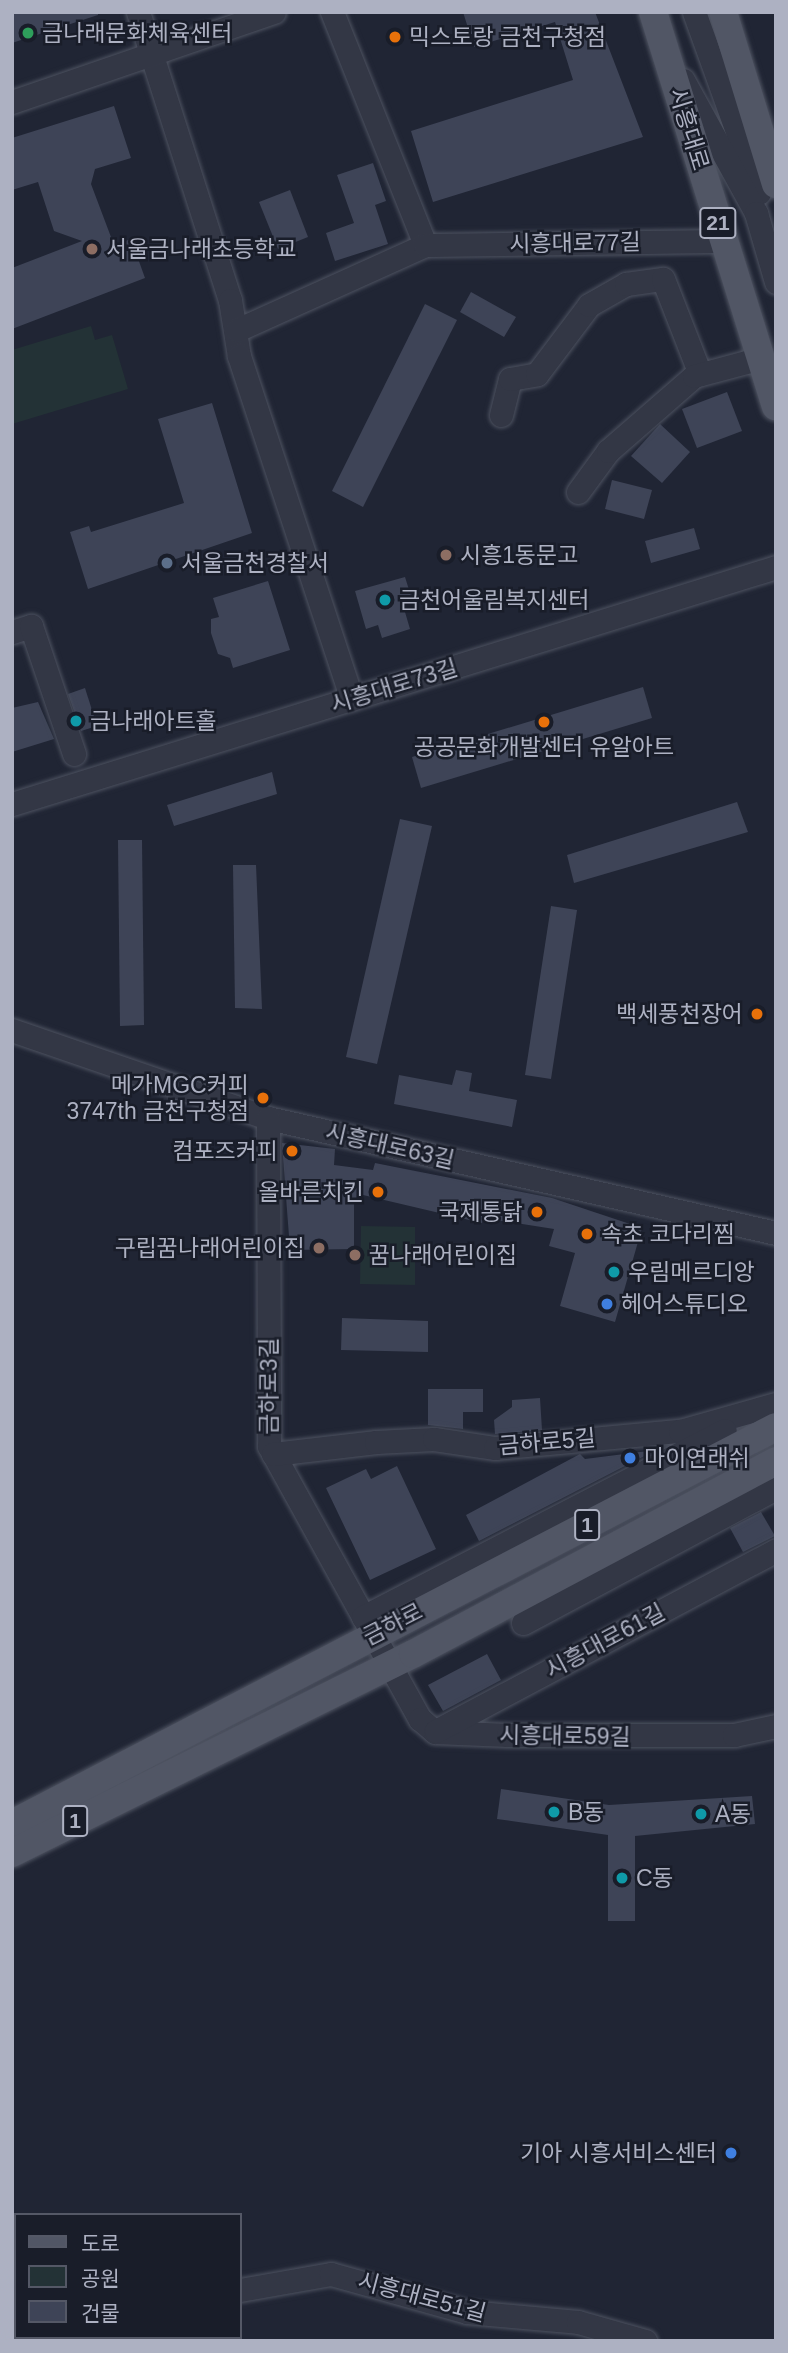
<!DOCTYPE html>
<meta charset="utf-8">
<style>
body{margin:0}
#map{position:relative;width:788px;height:2353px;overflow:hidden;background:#202534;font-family:Helvetica,"Noto Sans KR",sans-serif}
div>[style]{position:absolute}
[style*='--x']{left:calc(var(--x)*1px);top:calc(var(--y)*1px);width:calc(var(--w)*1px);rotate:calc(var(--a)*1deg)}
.green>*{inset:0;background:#233236}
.building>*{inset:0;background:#3e4457}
.roads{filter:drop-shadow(0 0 2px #4d5260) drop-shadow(0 0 2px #4d5260)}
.minor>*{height:23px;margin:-11.5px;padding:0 11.5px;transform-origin:11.5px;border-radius:11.5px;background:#333745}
.major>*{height:28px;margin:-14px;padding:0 14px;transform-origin:14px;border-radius:14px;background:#515665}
.dots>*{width:19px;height:19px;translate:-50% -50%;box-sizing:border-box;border:4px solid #191d29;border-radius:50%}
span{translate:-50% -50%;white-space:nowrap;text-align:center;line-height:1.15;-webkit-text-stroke:5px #191d29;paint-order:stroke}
.shield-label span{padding:2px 5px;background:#191d29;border:2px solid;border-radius:5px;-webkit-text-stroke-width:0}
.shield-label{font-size:21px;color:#adb1c2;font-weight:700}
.poi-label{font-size:23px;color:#adb1c2}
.left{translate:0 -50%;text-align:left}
.right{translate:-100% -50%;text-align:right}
.street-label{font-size:23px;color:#adb1c2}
.frame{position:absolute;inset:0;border:14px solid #adb1c2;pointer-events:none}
.legend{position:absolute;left:14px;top:2213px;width:228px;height:126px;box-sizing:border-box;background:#191d29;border:2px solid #545866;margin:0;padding:9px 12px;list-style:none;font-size:21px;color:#adb1c2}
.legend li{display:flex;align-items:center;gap:14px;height:35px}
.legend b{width:35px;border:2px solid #545866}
</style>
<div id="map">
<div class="green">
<i style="clip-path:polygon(91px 326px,95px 340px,112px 335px,128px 389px,12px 424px,12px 350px)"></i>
<i style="clip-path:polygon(361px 1226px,415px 1227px,415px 1285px,360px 1284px)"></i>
</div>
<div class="building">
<i style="clip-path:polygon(12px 12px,98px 12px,98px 15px,12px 43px)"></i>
<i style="clip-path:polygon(463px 12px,595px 12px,643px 137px,433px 202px,411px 131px,573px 80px,555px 22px,474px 47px)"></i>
<i style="clip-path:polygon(114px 106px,131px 158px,95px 169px,91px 184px,114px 245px,131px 239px,145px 278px,12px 329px,12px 268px,82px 241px,54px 231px,38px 182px,12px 190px,12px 138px)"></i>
<i style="clip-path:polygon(373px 163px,386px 201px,375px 205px,388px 244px,335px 261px,326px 233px,354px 223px,337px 175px)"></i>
<i style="clip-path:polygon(290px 190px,308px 237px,278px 249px,259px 202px)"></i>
<i style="clip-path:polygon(471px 292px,516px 317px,504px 337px,460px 312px)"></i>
<i style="clip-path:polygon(425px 304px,457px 320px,363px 507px,332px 491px)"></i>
<i style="clip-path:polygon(727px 392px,742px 431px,697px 448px,682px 409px)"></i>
<i style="clip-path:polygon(212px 403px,252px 533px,88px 589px,70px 532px,89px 526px,91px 532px,184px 503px,158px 419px)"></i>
<i style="clip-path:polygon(660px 424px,690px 452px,662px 483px,631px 456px)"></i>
<i style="clip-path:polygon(612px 480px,652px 490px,644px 519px,605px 509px)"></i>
<i style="clip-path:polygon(694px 528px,700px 549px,651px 563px,645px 541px)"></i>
<i style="clip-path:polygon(405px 577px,415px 609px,405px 612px,410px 629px,382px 638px,378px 625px,366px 629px,355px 591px)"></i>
<i style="clip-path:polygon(268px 581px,290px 650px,233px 668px,230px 658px,218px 654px,211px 633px,211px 619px,219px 617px,213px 598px)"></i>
<i style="clip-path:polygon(643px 687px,652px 718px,421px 788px,412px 757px)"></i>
<i style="clip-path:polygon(85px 688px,97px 726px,81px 731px,68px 694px)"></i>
<i style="clip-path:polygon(38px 702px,54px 739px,12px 752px,12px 708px)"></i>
<i style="clip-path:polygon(272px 772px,277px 794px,174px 826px,167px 805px)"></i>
<i style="clip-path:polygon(737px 802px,748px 832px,574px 883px,567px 855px)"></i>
<i style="clip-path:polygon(400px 819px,432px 826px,377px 1064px,346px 1057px)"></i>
<i style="clip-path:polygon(118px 840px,142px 840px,144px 1025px,120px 1026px)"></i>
<i style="clip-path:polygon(233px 865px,256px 865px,262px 1009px,235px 1008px)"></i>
<i style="clip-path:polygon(551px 906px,577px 910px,551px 1079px,525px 1075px)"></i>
<i style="clip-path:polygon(456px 1070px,472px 1073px,469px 1091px,517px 1100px,512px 1127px,394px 1104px,399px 1075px,452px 1085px)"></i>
<i style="clip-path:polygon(282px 1143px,335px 1149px,334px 1165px,373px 1170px,375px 1163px,552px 1198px,642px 1228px,615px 1322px,560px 1306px,575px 1253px,549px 1246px,554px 1229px,483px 1218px,482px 1223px,363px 1195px,354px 1199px,354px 1249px,290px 1250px)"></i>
<i style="clip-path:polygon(342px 1318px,428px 1321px,428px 1352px,341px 1350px)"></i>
<i style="clip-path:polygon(428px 1389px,483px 1389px,483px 1412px,463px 1412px,463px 1429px,428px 1425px)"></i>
<i style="clip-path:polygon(540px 1398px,542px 1430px,495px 1434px,494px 1420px,512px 1407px,512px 1400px)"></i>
<i style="clip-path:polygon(656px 1450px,479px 1541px,466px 1515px,580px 1454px,585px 1459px)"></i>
<i style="clip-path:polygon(397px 1466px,436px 1549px,370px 1580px,326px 1488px,366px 1469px,371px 1479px)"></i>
<i style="clip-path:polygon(761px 1512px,775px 1536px,743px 1552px,730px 1528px)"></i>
<i style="clip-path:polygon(487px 1654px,501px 1680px,443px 1711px,428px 1685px)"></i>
<i style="clip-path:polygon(501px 1789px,609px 1805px,752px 1796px,755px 1824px,635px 1836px,635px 1921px,608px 1921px,608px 1835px,497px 1819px)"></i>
</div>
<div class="roads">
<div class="minor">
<i style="--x:138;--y:12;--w:302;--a:72.3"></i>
<i style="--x:230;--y:300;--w:57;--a:80.9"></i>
<i style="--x:239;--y:356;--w:361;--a:71.8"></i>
<i style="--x:332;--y:12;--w:251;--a:68.2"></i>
<i style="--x:694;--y:12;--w:192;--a:70.2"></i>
<i style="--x:683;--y:80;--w:152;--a:61.2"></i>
<i style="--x:756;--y:213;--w:72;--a:73.8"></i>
<i style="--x:12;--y:102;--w:277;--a:-19"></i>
<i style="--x:237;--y:330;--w:206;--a:-24.3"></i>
<i style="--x:425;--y:245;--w:299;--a:-0.8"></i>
<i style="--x:501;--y:415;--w:37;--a:-76"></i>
<i style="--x:510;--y:379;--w:27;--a:-10"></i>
<i style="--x:537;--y:374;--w:86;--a:-53"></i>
<i style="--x:589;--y:305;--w:43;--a:-29.6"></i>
<i style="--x:626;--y:284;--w:37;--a:-8"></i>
<i style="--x:663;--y:279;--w:102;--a:68.7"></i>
<i style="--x:578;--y:492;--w:51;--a:-53.8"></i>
<i style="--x:608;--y:451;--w:114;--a:-41.1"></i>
<i style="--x:694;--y:376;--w:69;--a:-15"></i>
<i style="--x:12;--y:632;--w:20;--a:-18"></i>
<i style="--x:31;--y:626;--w:135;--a:71.4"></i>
<i style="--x:12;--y:804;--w:800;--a:-17.23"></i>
<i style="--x:12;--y:1030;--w:271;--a:19"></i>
<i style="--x:268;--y:1118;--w:521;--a:12.76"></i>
<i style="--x:268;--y:1118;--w:328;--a:89.8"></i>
<i style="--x:269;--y:1446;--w:312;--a:61.1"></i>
<i style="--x:420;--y:1719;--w:20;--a:41"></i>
<i style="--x:435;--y:1732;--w:73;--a:2.4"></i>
<i style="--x:508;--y:1735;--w:226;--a:0"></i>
<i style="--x:734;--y:1735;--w:43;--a:-12.1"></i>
<i style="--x:273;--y:1454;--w:104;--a:-6.6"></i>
<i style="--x:376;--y:1442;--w:58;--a:-3"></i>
<i style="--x:434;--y:1439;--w:62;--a:8.4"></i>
<i style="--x:495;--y:1448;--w:186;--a:-5.3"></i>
<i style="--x:680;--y:1431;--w:100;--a:-15.7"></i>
<i style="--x:363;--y:1617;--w:407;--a:-27.3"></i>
<i style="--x:523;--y:1623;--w:287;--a:-28.1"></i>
<i style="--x:436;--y:1731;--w:385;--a:-28"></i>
<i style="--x:240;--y:2290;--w:92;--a:-10"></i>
<i style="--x:331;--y:2274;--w:141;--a:15.6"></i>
<i style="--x:467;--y:2312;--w:111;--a:5.1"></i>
<i style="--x:578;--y:2322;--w:70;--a:15.8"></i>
<i style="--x:12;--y:2307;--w:12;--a:70"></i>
<i style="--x:22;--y:2337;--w:5;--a:53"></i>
<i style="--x:136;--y:2337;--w:4;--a:63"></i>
<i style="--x:96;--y:2341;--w:17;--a:-13"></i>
</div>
<div class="major">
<i style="--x:653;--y:12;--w:413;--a:72.7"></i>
<i style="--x:723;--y:12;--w:180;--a:72.9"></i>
<i style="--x:12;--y:1824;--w:861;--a:-27.46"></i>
<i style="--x:12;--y:1853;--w:448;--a:-26.4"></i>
<i style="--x:413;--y:1654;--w:411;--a:-28"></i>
</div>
</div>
<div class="dots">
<i style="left:28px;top:33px;background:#2e9e5b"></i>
<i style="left:395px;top:37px;background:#e8710a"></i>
<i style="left:92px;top:249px;background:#8d6e63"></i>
<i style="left:446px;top:555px;background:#8d6e63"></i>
<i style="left:167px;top:563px;background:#5c6f8a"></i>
<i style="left:385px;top:600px;background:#0f9aa8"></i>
<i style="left:76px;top:721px;background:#0f9aa8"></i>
<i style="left:544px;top:722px;background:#e8710a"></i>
<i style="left:757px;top:1014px;background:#e8710a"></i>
<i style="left:263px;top:1098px;background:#e8710a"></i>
<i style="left:292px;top:1151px;background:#e8710a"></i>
<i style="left:378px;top:1192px;background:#e8710a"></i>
<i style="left:537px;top:1212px;background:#e8710a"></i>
<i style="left:587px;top:1234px;background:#e8710a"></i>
<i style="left:319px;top:1248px;background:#8d6e63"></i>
<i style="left:355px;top:1255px;background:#8d6e63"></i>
<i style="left:614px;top:1272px;background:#0f9aa8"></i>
<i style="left:607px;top:1304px;background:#3f7fe0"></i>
<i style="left:630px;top:1458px;background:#3f7fe0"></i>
<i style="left:554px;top:1812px;background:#0f9aa8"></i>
<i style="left:701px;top:1814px;background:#0f9aa8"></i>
<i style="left:622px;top:1878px;background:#0f9aa8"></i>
<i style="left:731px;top:2153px;background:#3f7fe0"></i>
</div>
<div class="shield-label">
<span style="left:718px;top:223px">21</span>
<span style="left:587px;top:1525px">1</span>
<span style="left:75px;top:1821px">1</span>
</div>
<div class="poi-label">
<span class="left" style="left:42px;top:33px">금나래문화체육센터</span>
<span class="left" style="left:409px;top:37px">믹스토랑 금천구청점</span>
<span class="left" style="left:106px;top:249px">서울금나래초등학교</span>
<span class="left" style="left:460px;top:555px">시흥1동문고</span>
<span class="left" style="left:181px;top:563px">서울금천경찰서</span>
<span class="left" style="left:399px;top:600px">금천어울림복지센터</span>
<span class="left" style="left:90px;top:721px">금나래아트홀</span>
<span style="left:544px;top:747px">공공문화개발센터 유알아트</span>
<span class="right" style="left:743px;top:1014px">백세풍천장어</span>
<span class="right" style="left:249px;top:1098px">메가MGC커피<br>3747th 금천구청점</span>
<span class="right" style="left:278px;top:1151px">컴포즈커피</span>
<span class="right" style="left:364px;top:1192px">올바른치킨</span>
<span class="right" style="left:523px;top:1212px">국제통닭</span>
<span class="left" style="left:601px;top:1234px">속초 코다리찜</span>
<span class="right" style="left:305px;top:1248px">구립꿈나래어린이집</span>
<span class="left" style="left:369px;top:1255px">꿈나래어린이집</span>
<span class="left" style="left:628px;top:1272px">우림메르디앙</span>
<span class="left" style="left:621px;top:1304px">헤어스튜디오</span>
<span class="left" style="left:644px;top:1458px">마이연래쉬</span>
<span class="left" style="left:568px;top:1812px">B동</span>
<span class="left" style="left:715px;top:1814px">A동</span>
<span class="left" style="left:636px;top:1878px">C동</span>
<span class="right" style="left:717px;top:2153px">기아 시흥서비스센터</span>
</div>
<div class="street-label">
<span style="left:689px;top:129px;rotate:73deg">시흥대로</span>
<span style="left:575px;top:243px;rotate:-1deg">시흥대로77길</span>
<span style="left:394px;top:686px;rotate:-17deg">시흥대로73길</span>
<span style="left:390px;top:1146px;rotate:13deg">시흥대로63길</span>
<span style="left:269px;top:1386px;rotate:-90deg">금하로3길</span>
<span style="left:547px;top:1442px;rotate:-5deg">금하로5길</span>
<span style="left:393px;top:1624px;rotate:-27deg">금하로</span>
<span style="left:605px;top:1641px;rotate:-28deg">시흥대로61길</span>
<span style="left:565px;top:1736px;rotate:1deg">시흥대로59길</span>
<span style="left:422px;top:2297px;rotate:15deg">시흥대로51길</span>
</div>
<div class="frame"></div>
<ul class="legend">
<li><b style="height:9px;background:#515665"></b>도로</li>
<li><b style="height:19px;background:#233236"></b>공원</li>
<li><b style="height:19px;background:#3e4457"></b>건물</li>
</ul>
</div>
